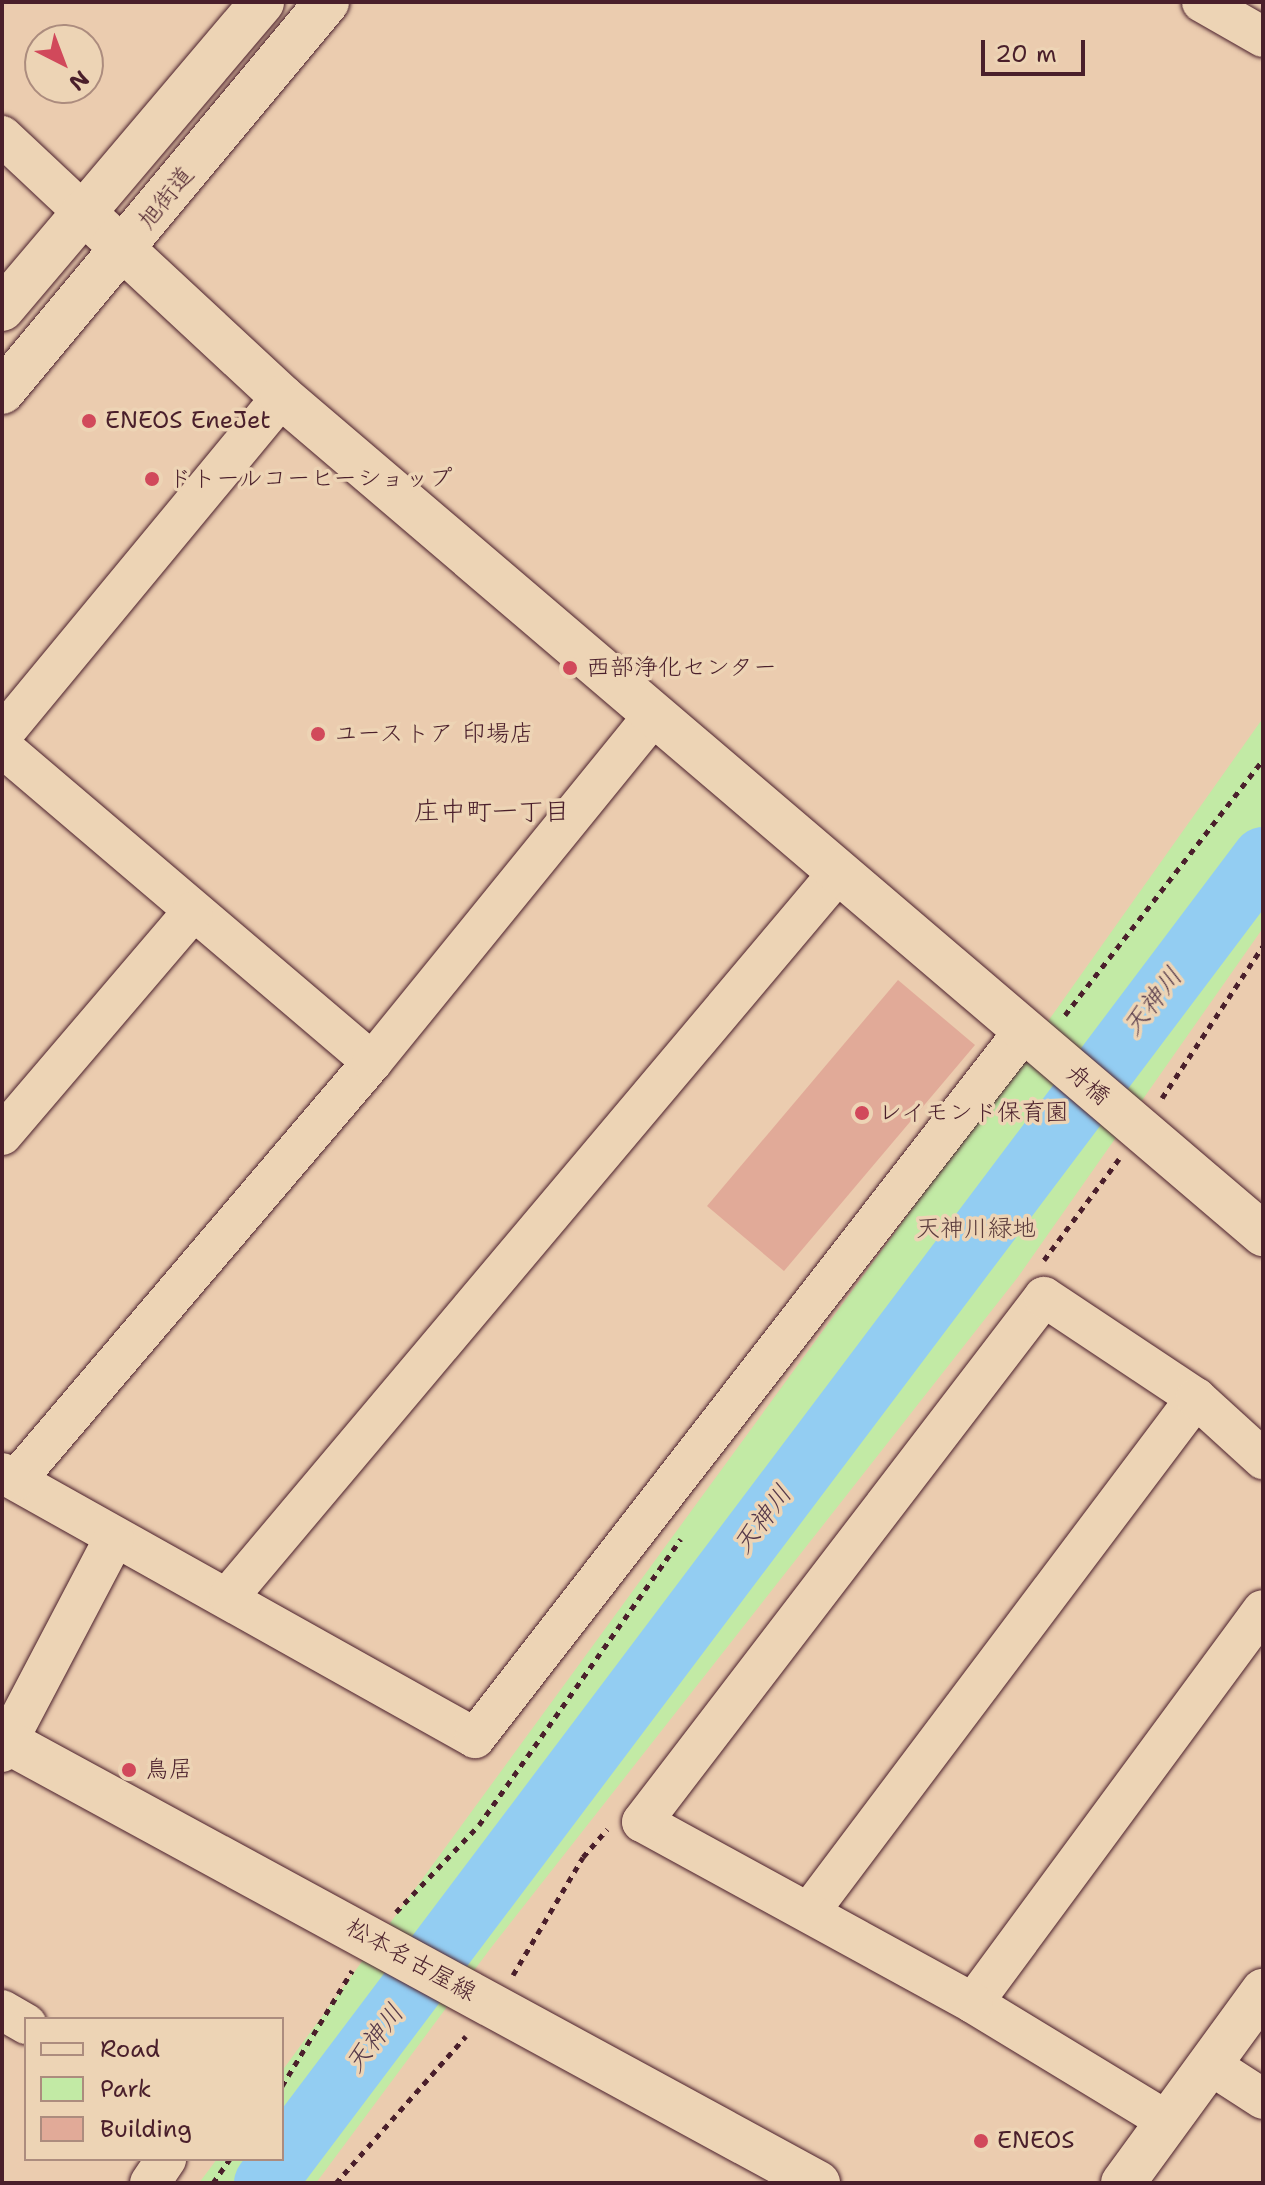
<!DOCTYPE html>
<meta charset="utf-8">
<style>
body{margin:0}
#map{position:relative;width:1265px;height:2185px;overflow:hidden;background:#ebccaf;font-family:"Shantell Sans","Klee One",sans-serif}
div>[style]{position:absolute}
[style*='--x']{left:calc(var(--x)*1px);top:calc(var(--y)*1px);width:calc(var(--w)*1px);rotate:calc(var(--a)*1deg)}
.green>*{inset:0;background:#c2eaa5}
.river>*{height:62px;margin:-31px;padding:0 31px;transform-origin:31px;border-radius:31px;background:#93cdf2}
.building>*{inset:0;background:#e1aa98}
.path>*{height:5px;margin-top:-2.5px;transform-origin:0;background:repeating-linear-gradient(90deg,#4a1f2b 0 6px,transparent 0 12px)}
.roads{filter:drop-shadow(0 0 2px #4a1f2b) drop-shadow(0 0 2px #4a1f2b)}
.minor>*{height:40px;margin:-20px;padding:0 20px;transform-origin:20px;border-radius:20px;background:#edd4b5}
.tertiary>*{height:44px;margin:-22px;padding:0 22px;transform-origin:22px;border-radius:22px;background:#edd4b5}
.secondary>*{height:44px;margin:-22px;padding:0 22px;transform-origin:22px;border-radius:22px;background:#edd4b5}
.dots>*{width:22px;height:22px;translate:-50% -50%;box-sizing:border-box;border:4px solid #edd4b5;border-radius:50%}
span{translate:-50% -50%;white-space:nowrap;text-align:center;line-height:1.15;-webkit-text-stroke:7px #edd4b5;paint-order:stroke}
.street-label{font-size:24px;color:#4a1f2b}
.poi-label{font-size:24px;color:#4a1f2b}
.left{translate:0 -50%;text-align:left}
.park-label{font-size:24px;color:#5c3d3d}
.neighbourhood-label{font-size:26px;color:#4a1f2b}
.water-label{font-size:26px;color:#553949;font-style:italic}
.frame{position:absolute;inset:0;border:4px solid #4a1f2b;pointer-events:none}
.legend{position:absolute;left:24px;top:2017px;width:260px;height:144px;box-sizing:border-box;background:#edd4b5;border:2px solid #ac8c7e;margin:0;padding:10px 14px;list-style:none;font-size:24px;color:#4a1f2b}
.legend li{display:flex;align-items:center;gap:16px;height:40px}
.legend b{width:40px;border:2px solid #ac8c7e}
.north{position:absolute;left:24px;top:24px;width:80px;height:80px;box-sizing:border-box;background:#edd4b5;border:2px solid #ac8c7e;border-radius:50%;rotate:138deg;font-size:22px;font-weight:700;line-height:32px;text-align:center;color:#4a1f2b}
.north::after{content:'';display:block;margin:auto;width:28px;height:36px;background:#d1495b;clip-path:polygon(50% 0,100% 100%,50% 72%,0 100%)}
.scale{position:absolute;left:981px;top:40px;width:104px;height:36px;box-sizing:border-box;border:4px solid #4a1f2b;border-top:0;padding-left:10px;font-size:24px;line-height:28px;white-space:nowrap;color:#4a1f2b;-webkit-text-stroke:6px #edd4b5;paint-order:stroke}
</style>
<div id="map">
<div class="green">
<i style="clip-path:polygon(1263px 718px,1263px 928px,1018px 1277px,490px 1949px,316px 2183px,199px 2183px,217px 2159px,282px 2159px,282px 2071px,1012px 1072px)"></i>
</div>
<div class="river">
<i style="--x:265;--y:2183;--w:1659;--a:-53.01"></i>
</div>
<div class="building">
<i style="clip-path:polygon(898px 980px,975px 1045px,784px 1271px,707px 1206px)"></i>
</div>
<div class="path">
<i style="--x:1065;--y:1015;--w:323;--a:-52.2"></i>
<i style="--x:1162;--y:1098;--w:182;--a:-56.4"></i>
<i style="--x:1044;--y:1260;--w:126;--a:-53.4"></i>
<i style="--x:396;--y:1912;--w:120;--a:-46.3"></i>
<i style="--x:479;--y:1825;--w:350;--a:-54.8"></i>
<i style="--x:513;--y:1975;--w:137;--a:-59.3"></i>
<i style="--x:583;--y:1857;--w:37;--a:-49"></i>
<i style="--x:282;--y:2086;--w:135;--a:-58.7"></i>
<i style="--x:213;--y:2183;--w:29;--a:-55"></i>
<i style="--x:336;--y:2183;--w:196;--a:-48.5"></i>
</div>
<div class="roads">
<div class="minor">
<i style="--x:1202;--y:2;--w:70;--a:29.8"></i>
<i style="--x:2;--y:136;--w:111;--a:43.2"></i>
<i style="--x:2;--y:735;--w:439;--a:-50.4"></i>
<i style="--x:2;--y:747;--w:486;--a:40.4"></i>
<i style="--x:2;--y:1135;--w:294;--a:-49.5"></i>
<i style="--x:2;--y:1473;--w:542;--a:29.26"></i>
<i style="--x:475;--y:1738;--w:895;--a:-52.17"></i>
<i style="--x:16;--y:1480;--w:549;--a:-49.58"></i>
<i style="--x:372;--y:1062;--w:447;--a:-50.9"></i>
<i style="--x:229;--y:1596;--w:945;--a:-49.89"></i>
<i style="--x:2;--y:1752;--w:241;--a:-62.3"></i>
<i style="--x:810;--y:1911;--w:642;--a:-53.04"></i>
<i style="--x:973;--y:2003;--w:488;--a:-53.6"></i>
<i style="--x:2;--y:2010;--w:28;--a:30"></i>
<i style="--x:1209;--y:2064;--w:64;--a:32.9"></i>
<i style="--x:1167;--y:2121;--w:227;--a:-148.7"></i>
<i style="--x:973;--y:2003;--w:377;--a:-151.3"></i>
<i style="--x:642;--y:1822;--w:661;--a:-52.56"></i>
<i style="--x:1044;--y:1297;--w:182;--a:33.6"></i>
<i style="--x:1196;--y:1398;--w:91;--a:42.3"></i>
<i style="--x:150;--y:2183;--w:29;--a:-56"></i>
</div>
<div class="tertiary">
<i style="--x:83;--y:212;--w:272;--a:42.9"></i>
<i style="--x:282;--y:397;--w:1290;--a:40.47"></i>
<i style="--x:2;--y:309;--w:402;--a:-49.7"></i>
<i style="--x:2;--y:392;--w:508;--a:-50.19"></i>
<i style="--x:1123;--y:2183;--w:238;--a:-53.9"></i>
</div>
<div class="secondary">
<i style="--x:2;--y:1739;--w:929;--a:28.55"></i>
</div>
</div>
<div class="dots">
<i style="left:89px;top:421px;background:#d1495b"></i>
<i style="left:152px;top:479px;background:#d1495b"></i>
<i style="left:570px;top:668px;background:#d1495b"></i>
<i style="left:318px;top:734px;background:#d1495b"></i>
<i style="left:862px;top:1113px;background:#d1495b"></i>
<i style="left:129px;top:1770px;background:#d1495b"></i>
<i style="left:981px;top:2141px;background:#d1495b"></i>
</div>
<div class="street-label">
<span style="left:166px;top:198px;rotate:-51deg">旭街道</span>
<span style="left:1088px;top:1085px;rotate:40deg">舟橋</span>
<span style="left:411px;top:1960px;rotate:29deg">松本名古屋線</span>
</div>
<div class="poi-label">
<span class="left" style="left:105px;top:421px">ENEOS EneJet</span>
<span class="left" style="left:168px;top:479px">ドトールコーヒーショップ</span>
<span class="left" style="left:586px;top:668px">西部浄化センター</span>
<span class="left" style="left:334px;top:734px">ユーストア 印場店</span>
<span class="left" style="left:878px;top:1113px">レイモンド保育園</span>
<span class="left" style="left:145px;top:1770px">鳥居</span>
<span class="left" style="left:997px;top:2141px">ENEOS</span>
</div>
<div class="park-label">
<span style="left:976px;top:1229px">天神川緑地</span>
</div>
<div class="neighbourhood-label">
<span style="left:492px;top:811px">庄中町一丁目</span>
</div>
<div class="water-label">
<span style="left:1152px;top:1001px;rotate:-52deg">天神川</span>
<span style="left:762px;top:1519px;rotate:-53deg">天神川</span>
<span style="left:374px;top:2038px;rotate:-53deg">天神川</span>
</div>
<div class="frame"></div>
<ul class="legend">
<li><b style="height:10px;background:#edd4b5"></b>Road</li>
<li><b style="height:22px;background:#c2eaa5"></b>Park</li>
<li><b style="height:22px;background:#e1aa98"></b>Building</li>
</ul>
<div class="north">N</div>
<div class="scale">20 m</div>
</div>
